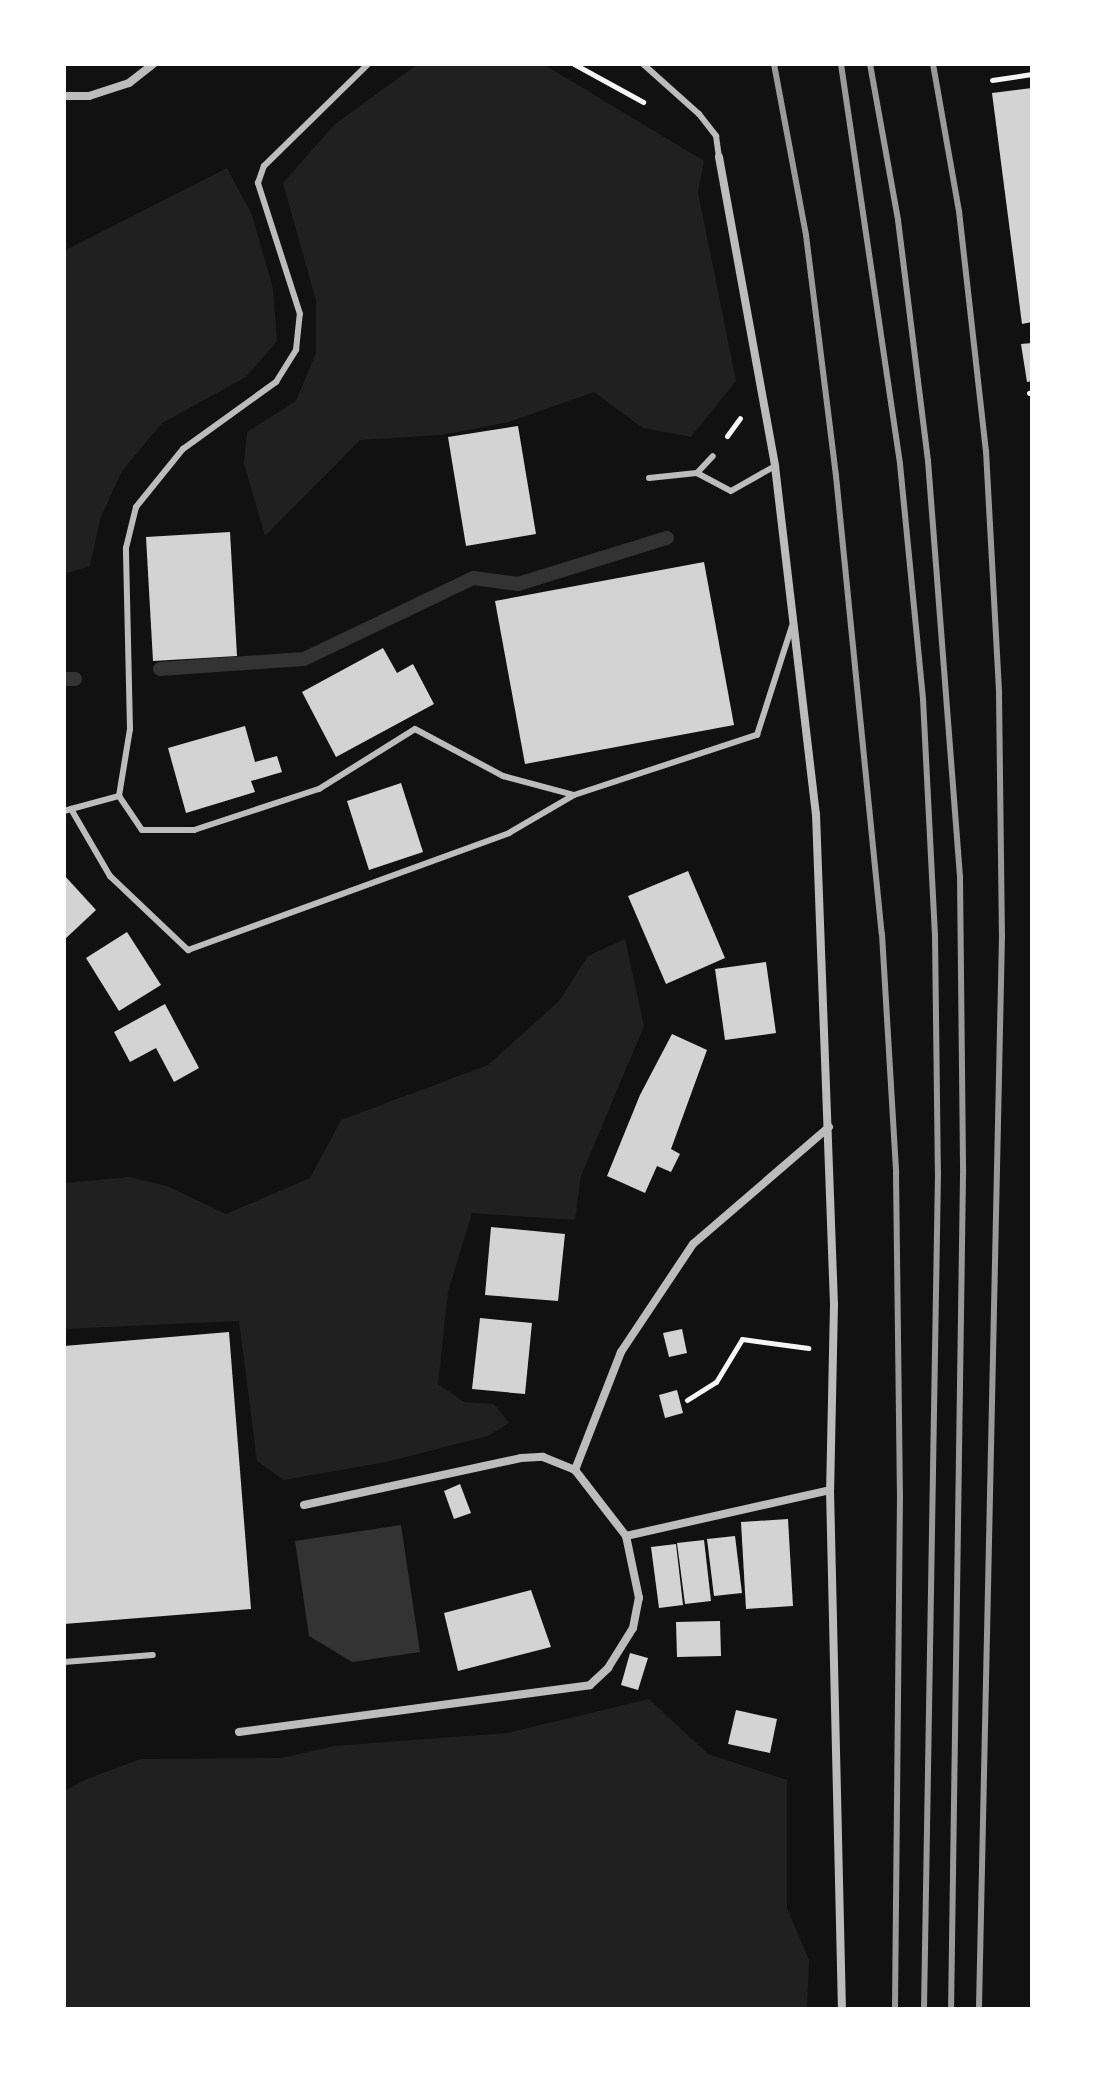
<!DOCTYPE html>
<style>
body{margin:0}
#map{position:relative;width:1096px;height:2073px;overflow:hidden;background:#111;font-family:Roboto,sans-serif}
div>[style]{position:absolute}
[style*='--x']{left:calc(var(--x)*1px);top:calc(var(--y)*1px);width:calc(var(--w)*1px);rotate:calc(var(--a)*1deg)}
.green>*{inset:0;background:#202020}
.water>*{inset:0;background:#333}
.stream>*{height:14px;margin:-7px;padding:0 7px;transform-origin:7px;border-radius:7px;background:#333}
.building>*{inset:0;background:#d3d3d3}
.path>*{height:5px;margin:-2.5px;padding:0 2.5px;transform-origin:2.5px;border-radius:2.5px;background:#f5f5f5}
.service>*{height:6px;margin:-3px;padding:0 3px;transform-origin:3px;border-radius:3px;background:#bcbcbc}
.minor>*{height:8px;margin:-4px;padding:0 4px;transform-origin:4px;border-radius:4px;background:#bcbcbc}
.rail>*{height:6px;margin:-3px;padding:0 3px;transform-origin:3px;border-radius:3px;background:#9a9a9a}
span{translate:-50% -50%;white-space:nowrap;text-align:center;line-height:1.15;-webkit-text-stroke:6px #fff;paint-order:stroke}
.frame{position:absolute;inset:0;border:66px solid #fff;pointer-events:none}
</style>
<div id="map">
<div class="green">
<i style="clip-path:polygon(418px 64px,543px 64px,704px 161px,698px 192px,736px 381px,691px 437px,643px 428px,594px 392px,509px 422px,442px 435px,360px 440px,265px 536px,244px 464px,247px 432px,296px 401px,316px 353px,316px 301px,283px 183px,335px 124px)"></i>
<i style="clip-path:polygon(227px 168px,252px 215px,273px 289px,277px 341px,246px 377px,162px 423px,122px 471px,100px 519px,90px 566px,64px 574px,64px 251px)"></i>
<i style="clip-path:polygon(625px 939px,644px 1026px,581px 1176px,575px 1220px,472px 1213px,448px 1292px,438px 1384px,464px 1402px,494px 1404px,509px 1423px,488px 1436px,386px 1462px,284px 1480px,257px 1461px,239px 1321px,64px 1329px,64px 1183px,130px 1177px,167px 1186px,226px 1214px,310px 1178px,341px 1120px,488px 1065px,559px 1001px,588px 956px)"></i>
<i style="clip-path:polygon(649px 1699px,708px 1754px,787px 1780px,787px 1908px,809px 1960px,807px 2009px,64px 2009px,64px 1791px,87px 1779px,141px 1759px,281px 1758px,334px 1746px,507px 1733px)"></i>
</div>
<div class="water">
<i style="clip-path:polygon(401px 1525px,420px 1652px,352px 1662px,309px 1636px,295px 1541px)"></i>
</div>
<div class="stream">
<i style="--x:160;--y:669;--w:144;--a:-4"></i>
<i style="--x:304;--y:659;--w:187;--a:-25.6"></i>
<i style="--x:473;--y:578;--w:45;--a:7.6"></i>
<i style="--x:518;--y:584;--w:156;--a:-17.2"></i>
<i style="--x:64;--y:679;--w:11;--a:0"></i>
</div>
<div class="building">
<i style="clip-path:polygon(1032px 88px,1032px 322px,1022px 324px,992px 93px)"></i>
<i style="clip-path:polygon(1032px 343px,1032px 381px,1027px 382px,1021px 344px)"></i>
<i style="clip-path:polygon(518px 426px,536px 534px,466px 546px,448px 437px)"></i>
<i style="clip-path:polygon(230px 532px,237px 656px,153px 661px,146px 537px)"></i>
<i style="clip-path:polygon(704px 562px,734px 725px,525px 764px,495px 601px)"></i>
<i style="clip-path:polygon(383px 648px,397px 673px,413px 664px,434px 704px,336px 757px,302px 692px)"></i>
<i style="clip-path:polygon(245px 726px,255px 762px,277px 756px,282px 772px,251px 781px,255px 792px,186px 813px,168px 748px)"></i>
<i style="clip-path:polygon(401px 783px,423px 852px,369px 870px,347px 801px)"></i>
<i style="clip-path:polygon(688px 871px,725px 958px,666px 984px,628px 896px)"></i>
<i style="clip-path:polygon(64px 875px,96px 910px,64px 940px)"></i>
<i style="clip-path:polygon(127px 932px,161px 985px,119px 1011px,86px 958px)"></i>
<i style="clip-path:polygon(766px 962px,776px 1033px,725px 1040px,715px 969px)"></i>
<i style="clip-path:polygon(165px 1004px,199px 1068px,174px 1082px,156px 1048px,130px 1062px,114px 1032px)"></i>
<i style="clip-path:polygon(672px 1034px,707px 1050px,671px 1149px,680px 1154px,671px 1172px,657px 1166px,645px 1193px,607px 1176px,640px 1095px)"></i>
<i style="clip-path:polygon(491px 1227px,565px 1234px,558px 1301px,485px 1295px)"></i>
<i style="clip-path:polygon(480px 1318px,532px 1323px,525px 1394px,472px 1389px)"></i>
<i style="clip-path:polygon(682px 1329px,687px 1353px,669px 1357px,663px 1333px)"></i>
<i style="clip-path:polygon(229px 1332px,251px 1609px,64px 1624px,64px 1346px)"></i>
<i style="clip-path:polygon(677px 1390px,683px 1413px,665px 1418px,659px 1395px)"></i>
<i style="clip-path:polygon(460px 1484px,471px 1513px,454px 1519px,444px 1491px)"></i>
<i style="clip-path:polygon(788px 1519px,793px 1606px,746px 1609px,741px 1522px)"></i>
<i style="clip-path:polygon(735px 1536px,742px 1593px,714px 1596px,707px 1539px)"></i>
<i style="clip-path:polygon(704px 1540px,711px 1601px,685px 1604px,677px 1543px)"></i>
<i style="clip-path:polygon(676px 1544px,683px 1605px,659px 1608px,651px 1547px)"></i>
<i style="clip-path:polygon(531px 1590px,551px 1647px,458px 1671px,444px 1613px)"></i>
<i style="clip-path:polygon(720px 1621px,721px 1656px,677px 1657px,676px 1622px)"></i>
<i style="clip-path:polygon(630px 1653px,648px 1658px,638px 1690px,621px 1685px)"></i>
<i style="clip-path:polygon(736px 1710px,777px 1719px,770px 1753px,728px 1744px)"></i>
</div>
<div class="path">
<i style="--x:574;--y:64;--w:79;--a:28.8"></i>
<i style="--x:992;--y:80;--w:40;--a:-8.5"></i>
<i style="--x:1029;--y:393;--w:3;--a:-18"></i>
<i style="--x:727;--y:436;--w:22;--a:-54"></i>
<i style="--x:687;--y:1400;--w:34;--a:-32"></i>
<i style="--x:716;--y:1382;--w:50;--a:-58.8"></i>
<i style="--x:742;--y:1339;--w:67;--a:7.8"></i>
</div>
<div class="service">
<i style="--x:643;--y:64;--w:75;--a:41.8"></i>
<i style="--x:699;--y:114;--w:28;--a:52"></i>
<i style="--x:716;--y:136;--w:21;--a:82"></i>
<i style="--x:697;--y:473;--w:23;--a:-47"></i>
<i style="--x:649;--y:478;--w:48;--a:-5.9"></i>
<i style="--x:697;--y:473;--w:38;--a:28"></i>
<i style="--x:731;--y:491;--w:51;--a:-29.6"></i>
<i style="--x:119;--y:796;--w:41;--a:55.9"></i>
<i style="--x:142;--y:830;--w:52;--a:0"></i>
<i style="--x:194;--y:830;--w:132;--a:-18.2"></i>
<i style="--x:319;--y:789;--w:113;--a:-32"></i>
<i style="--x:415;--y:729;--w:100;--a:28.1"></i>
<i style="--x:503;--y:776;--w:73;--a:15"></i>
<i style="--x:71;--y:809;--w:50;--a:-15.2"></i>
<i style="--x:119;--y:796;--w:68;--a:-80.7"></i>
<i style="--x:130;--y:729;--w:181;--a:-91.3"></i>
<i style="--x:126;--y:548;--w:42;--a:-76.3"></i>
<i style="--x:136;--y:507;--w:75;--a:-51"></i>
<i style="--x:183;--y:449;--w:115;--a:-35.8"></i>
<i style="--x:276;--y:382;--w:38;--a:-58"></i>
<i style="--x:296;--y:350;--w:36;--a:-84"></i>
<i style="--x:300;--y:314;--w:138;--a:-107.8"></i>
<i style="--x:258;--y:183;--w:18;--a:-71"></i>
<i style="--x:264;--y:166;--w:146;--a:-44.4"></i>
<i style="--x:64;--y:811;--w:7;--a:-16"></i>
<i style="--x:71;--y:809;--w:78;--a:59.8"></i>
<i style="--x:110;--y:876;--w:108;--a:43.5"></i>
<i style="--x:188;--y:950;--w:342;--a:-20"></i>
<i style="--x:509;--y:833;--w:75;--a:-30.3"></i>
<i style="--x:574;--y:795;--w:193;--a:-18.2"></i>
<i style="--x:757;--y:735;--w:114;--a:-72.2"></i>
<i style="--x:64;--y:1662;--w:89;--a:-4.5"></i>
</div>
<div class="minor">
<i style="--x:64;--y:96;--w:25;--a:0"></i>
<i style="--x:89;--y:96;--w:42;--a:-18"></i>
<i style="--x:129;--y:83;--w:31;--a:-38"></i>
<i style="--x:719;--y:157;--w:314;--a:79.7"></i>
<i style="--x:775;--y:466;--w:350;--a:83.3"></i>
<i style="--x:816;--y:814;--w:490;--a:87.9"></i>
<i style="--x:834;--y:1304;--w:186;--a:91.2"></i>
<i style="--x:830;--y:1490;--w:519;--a:88.68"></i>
<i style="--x:829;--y:1127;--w:179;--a:139.3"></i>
<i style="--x:693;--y:1244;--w:130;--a:123.7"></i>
<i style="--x:621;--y:1352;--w:127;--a:111.3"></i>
<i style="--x:575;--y:1470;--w:83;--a:52.3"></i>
<i style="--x:626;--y:1536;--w:209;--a:-12.7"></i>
<i style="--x:304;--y:1505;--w:222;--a:-12.2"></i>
<i style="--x:521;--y:1458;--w:22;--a:-3"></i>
<i style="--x:543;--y:1457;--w:35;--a:22"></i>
<i style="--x:239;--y:1732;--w:354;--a:-7.6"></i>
<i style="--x:590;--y:1685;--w:25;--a:-43"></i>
<i style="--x:608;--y:1668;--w:47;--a:-58"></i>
<i style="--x:633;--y:1628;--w:31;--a:-79"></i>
<i style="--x:639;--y:1598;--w:63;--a:-101.8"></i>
</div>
<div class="rail">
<i style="--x:774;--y:64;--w:174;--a:79.4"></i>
<i style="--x:806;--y:235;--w:243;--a:82.9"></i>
<i style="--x:836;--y:476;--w:460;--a:84.3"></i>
<i style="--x:882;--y:934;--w:239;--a:86.6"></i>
<i style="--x:896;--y:1173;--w:322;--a:89.3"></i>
<i style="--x:900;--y:1495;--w:514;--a:90.56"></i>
<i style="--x:841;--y:64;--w:404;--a:81.6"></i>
<i style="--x:900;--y:464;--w:236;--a:84.4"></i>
<i style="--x:923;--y:699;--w:236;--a:87.1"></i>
<i style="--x:935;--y:935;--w:238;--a:89.3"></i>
<i style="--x:938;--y:1173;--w:836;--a:90.96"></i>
<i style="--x:870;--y:64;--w:158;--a:79.8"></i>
<i style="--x:898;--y:220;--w:243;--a:82.9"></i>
<i style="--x:928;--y:461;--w:417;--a:85.6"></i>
<i style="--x:960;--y:877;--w:298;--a:89.4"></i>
<i style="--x:963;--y:1175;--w:834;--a:90.82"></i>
<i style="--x:933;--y:64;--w:149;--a:80"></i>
<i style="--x:959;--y:211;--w:242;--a:83.6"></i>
<i style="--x:986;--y:451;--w:243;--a:86.9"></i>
<i style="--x:999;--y:694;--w:242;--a:89.3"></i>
<i style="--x:1002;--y:936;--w:1073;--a:91.23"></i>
</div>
<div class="frame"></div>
</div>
